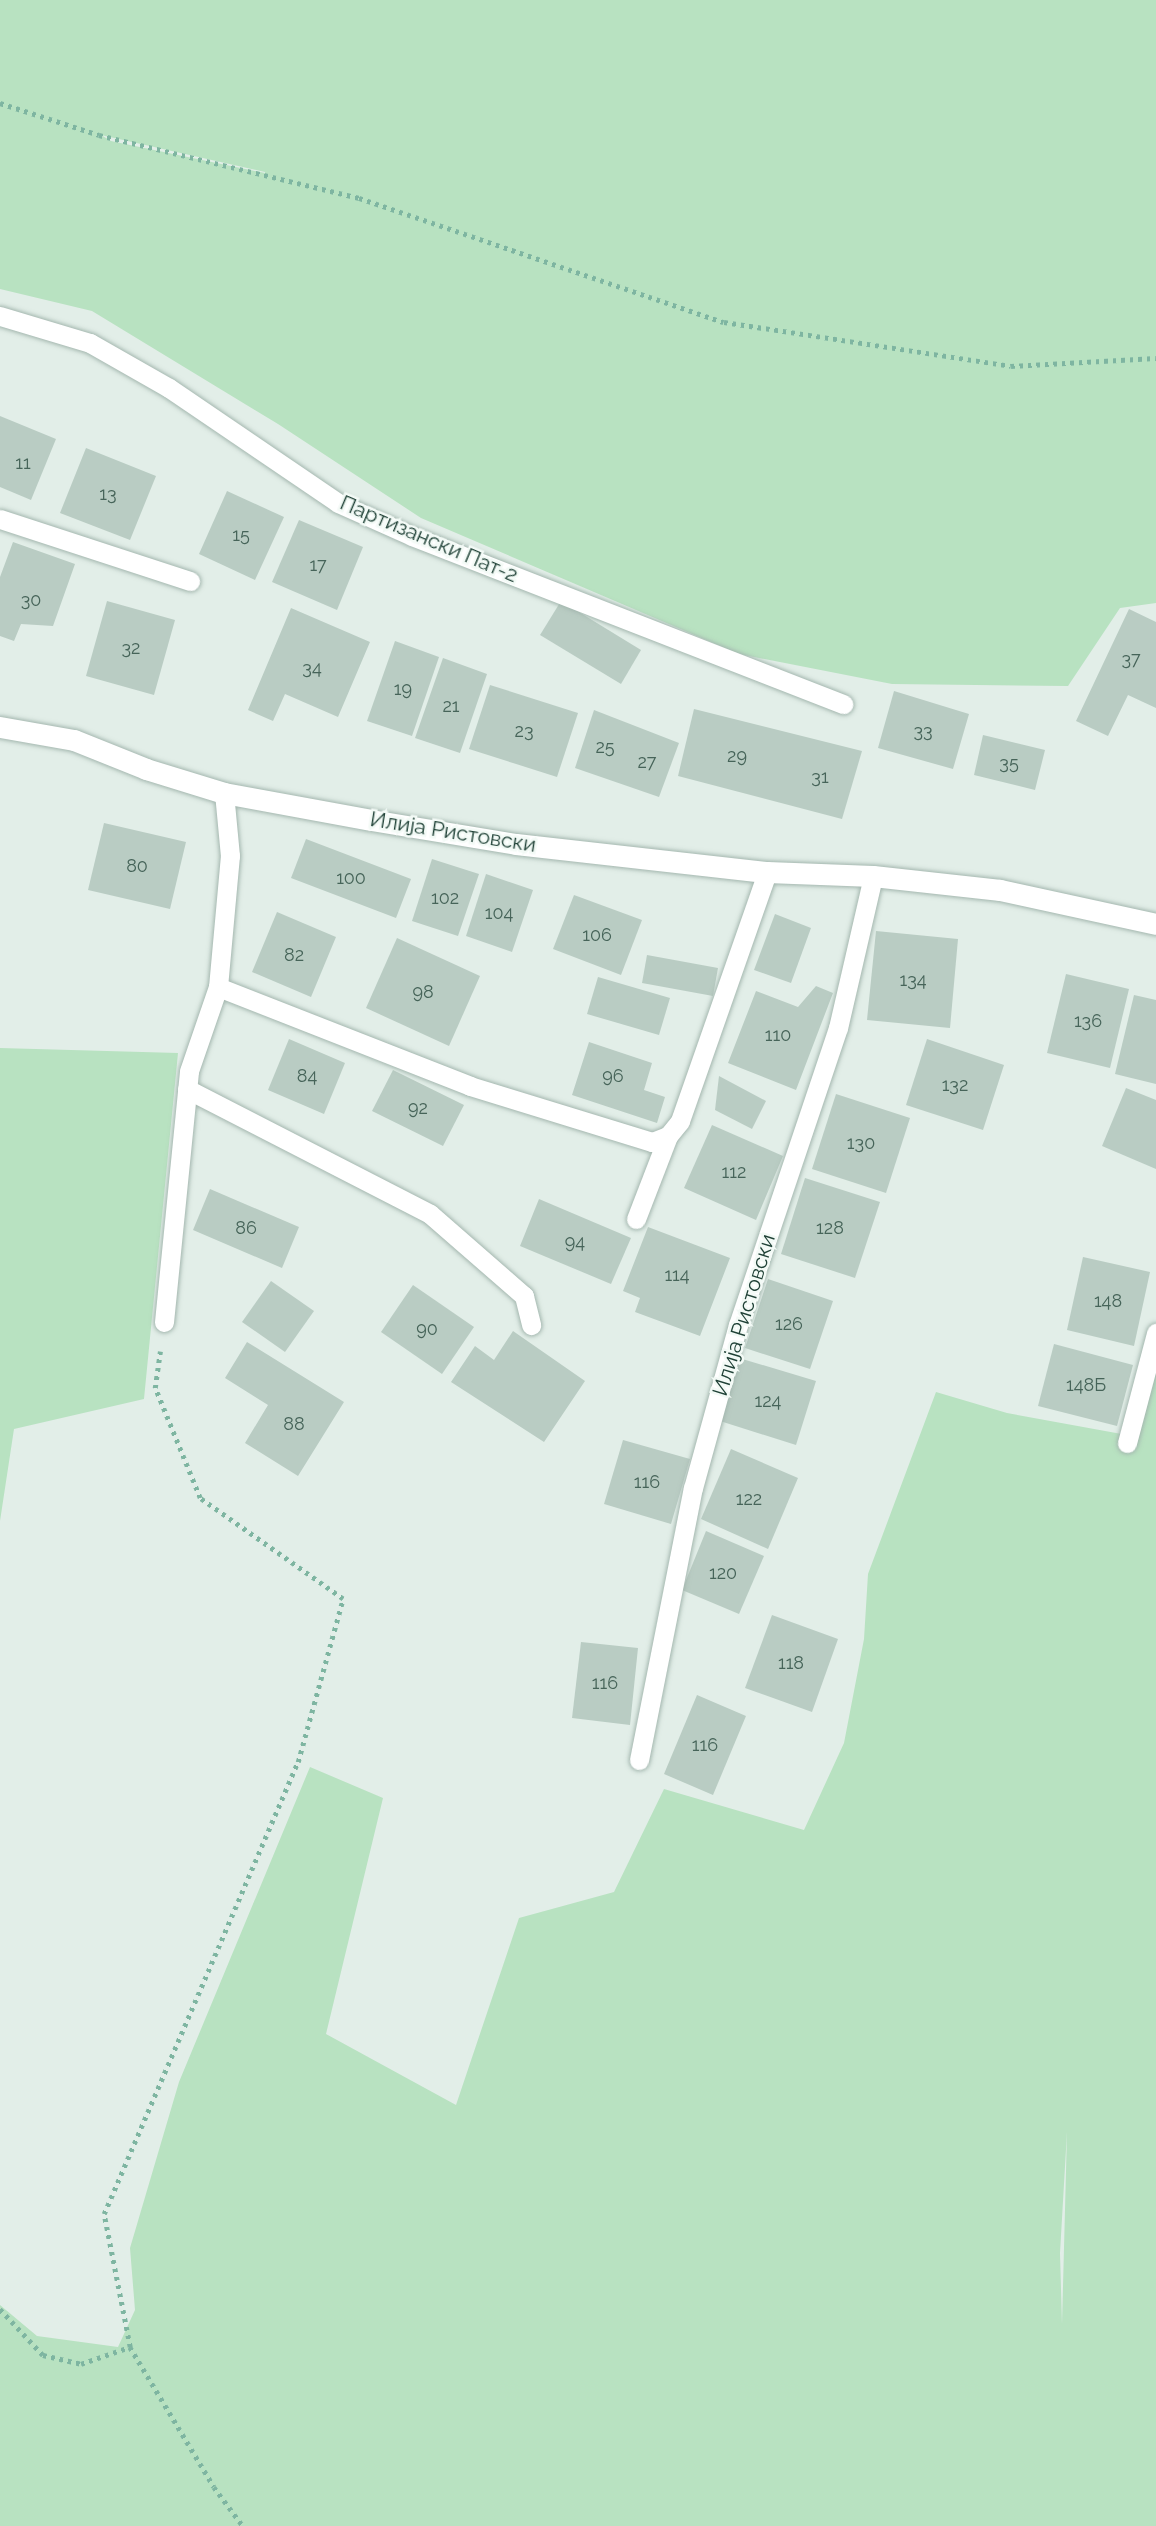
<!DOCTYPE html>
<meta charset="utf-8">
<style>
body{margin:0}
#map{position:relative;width:1156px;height:2526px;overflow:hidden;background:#e2eee8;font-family:Raleway,sans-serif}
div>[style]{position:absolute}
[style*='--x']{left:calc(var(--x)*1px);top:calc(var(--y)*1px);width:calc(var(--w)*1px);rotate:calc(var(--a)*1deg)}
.green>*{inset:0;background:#b8e2c1}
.building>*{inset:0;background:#b9ccc3}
.path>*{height:4.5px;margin-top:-2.25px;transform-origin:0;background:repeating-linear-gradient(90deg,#7eb5a1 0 3.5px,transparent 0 8.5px)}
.roads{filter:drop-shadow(0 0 2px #a4b7af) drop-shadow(0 0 2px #a4b7af)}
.service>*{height:19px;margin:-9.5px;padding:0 9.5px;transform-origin:9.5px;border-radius:9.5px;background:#fff}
.minor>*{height:21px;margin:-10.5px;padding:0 10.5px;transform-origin:10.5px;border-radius:10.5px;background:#fff}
span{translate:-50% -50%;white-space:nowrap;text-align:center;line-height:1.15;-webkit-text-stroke:5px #f3faf6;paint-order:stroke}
.number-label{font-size:18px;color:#466459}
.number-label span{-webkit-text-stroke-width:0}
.street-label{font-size:21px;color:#1f4136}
</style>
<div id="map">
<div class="green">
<i style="clip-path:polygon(evenodd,0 0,1156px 0,1156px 603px,1120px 608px,1068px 686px,892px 684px,739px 654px,421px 518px,278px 424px,92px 311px,0 289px,0 0,101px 135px,265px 172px,265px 173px,111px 141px,101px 135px)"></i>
<i style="clip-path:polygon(0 1048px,178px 1053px,144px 1399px,14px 1429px,0 1521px)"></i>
<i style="clip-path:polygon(evenodd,1156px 1330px,1156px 2526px,0 2526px,0 2305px,37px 2336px,118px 2347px,135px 2310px,130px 2248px,179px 2082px,310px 1767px,383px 1798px,326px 2034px,456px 2105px,519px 1918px,614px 1892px,664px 1789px,804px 1830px,844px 1743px,864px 1639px,868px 1574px,936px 1392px,1007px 1413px,1127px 1435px,1156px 1330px,1067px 2132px,1067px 2133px,1062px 2324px,1060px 2253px,1067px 2132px)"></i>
</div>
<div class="building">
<i style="clip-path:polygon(0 416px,56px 439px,31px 500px,0 487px)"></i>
<i style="clip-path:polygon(86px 448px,156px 476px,130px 540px,60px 513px)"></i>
<i style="clip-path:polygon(227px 491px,284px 517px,255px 580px,199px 554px)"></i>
<i style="clip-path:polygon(299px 520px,363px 547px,337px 610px,272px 582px)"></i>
<i style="clip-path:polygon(13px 542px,75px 564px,53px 626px,21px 624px,14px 641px,0 636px,0 577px)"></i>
<i style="clip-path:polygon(107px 601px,175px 620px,154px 695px,86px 676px)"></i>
<i style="clip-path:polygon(561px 601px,641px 650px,621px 684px,540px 635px)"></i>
<i style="clip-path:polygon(291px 608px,370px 642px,338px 717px,285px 694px,273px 721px,248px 710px)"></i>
<i style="clip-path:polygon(1129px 609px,1156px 622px,1156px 708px,1128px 695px,1108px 736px,1076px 721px)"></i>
<i style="clip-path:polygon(395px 641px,439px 657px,412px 736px,367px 721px)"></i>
<i style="clip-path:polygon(443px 658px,487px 674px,460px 753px,415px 738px)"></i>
<i style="clip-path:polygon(490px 685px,578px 713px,557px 777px,469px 749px)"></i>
<i style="clip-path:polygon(894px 691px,969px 714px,953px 769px,878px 748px)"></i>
<i style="clip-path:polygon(694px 709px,862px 751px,842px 819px,678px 776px)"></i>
<i style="clip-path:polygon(594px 710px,679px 743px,659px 797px,575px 768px)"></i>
<i style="clip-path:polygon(983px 735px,1045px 750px,1035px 790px,974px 775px)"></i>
<i style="clip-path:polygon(104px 823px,186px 842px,170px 909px,88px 890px)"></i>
<i style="clip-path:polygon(306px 839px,411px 879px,396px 918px,291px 878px)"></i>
<i style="clip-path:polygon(432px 859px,479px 874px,458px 936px,412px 921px)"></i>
<i style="clip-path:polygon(486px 874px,533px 890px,512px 952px,466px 936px)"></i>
<i style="clip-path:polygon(574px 895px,642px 920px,621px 975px,553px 949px)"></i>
<i style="clip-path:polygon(277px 912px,336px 937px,311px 997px,252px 972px)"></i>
<i style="clip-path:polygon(775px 914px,811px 928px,791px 983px,754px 970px)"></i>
<i style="clip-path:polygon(876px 931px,958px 939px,950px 1028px,867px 1020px)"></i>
<i style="clip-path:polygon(397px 938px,480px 976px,449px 1046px,366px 1008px)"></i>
<i style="clip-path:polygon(647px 955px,718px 968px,713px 996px,642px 983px)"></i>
<i style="clip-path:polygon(1066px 974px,1129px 989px,1110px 1068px,1047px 1053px)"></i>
<i style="clip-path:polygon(598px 977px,670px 998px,659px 1035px,587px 1014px)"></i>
<i style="clip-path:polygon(816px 986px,833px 993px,796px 1090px,728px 1063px,756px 991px,798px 1007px)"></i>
<i style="clip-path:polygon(1134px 995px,1156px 1000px,1156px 1084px,1115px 1074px)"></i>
<i style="clip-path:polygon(289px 1039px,345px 1063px,324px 1114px,268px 1090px)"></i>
<i style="clip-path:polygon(927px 1039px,1004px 1065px,983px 1130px,906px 1105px)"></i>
<i style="clip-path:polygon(589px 1042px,652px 1063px,644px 1090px,665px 1097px,657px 1123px,572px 1095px)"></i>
<i style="clip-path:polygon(393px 1070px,464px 1105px,443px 1146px,372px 1111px)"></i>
<i style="clip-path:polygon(719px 1076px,766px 1101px,752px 1129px,715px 1110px)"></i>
<i style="clip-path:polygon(1126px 1088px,1156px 1100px,1156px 1169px,1102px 1146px)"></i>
<i style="clip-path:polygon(836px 1094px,910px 1118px,886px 1193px,812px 1169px)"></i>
<i style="clip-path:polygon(712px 1125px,783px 1156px,756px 1220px,684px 1188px)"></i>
<i style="clip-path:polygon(805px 1178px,880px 1202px,855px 1278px,781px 1254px)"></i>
<i style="clip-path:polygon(210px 1189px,299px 1227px,282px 1268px,193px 1230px)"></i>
<i style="clip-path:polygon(539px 1199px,631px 1238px,611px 1284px,520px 1246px)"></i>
<i style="clip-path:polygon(648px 1227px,730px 1258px,700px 1336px,635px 1312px,640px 1298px,623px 1291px)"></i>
<i style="clip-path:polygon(1083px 1257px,1150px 1272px,1134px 1346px,1067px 1330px)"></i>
<i style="clip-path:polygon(768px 1279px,833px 1301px,810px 1369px,745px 1348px)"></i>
<i style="clip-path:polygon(271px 1281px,314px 1311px,285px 1352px,242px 1322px)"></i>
<i style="clip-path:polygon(413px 1285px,474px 1327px,442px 1374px,381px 1332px)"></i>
<i style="clip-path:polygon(513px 1331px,585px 1381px,544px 1442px,451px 1382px,475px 1346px,494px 1360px)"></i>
<i style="clip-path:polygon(247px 1342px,344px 1402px,298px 1476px,245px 1443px,268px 1405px,225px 1378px)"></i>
<i style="clip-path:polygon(1054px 1344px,1133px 1365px,1117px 1426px,1038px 1406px)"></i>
<i style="clip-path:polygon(739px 1358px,816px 1381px,796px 1445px,720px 1421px)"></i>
<i style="clip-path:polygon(623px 1440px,690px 1459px,671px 1524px,604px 1504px)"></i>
<i style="clip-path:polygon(731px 1449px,798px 1478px,768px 1549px,701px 1519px)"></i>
<i style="clip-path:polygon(706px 1531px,764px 1556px,739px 1614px,682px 1590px)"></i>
<i style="clip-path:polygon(772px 1615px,838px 1639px,812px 1712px,745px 1688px)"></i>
<i style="clip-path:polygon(581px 1642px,638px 1648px,630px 1725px,572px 1718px)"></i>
<i style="clip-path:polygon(697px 1695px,746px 1716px,713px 1795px,664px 1774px)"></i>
</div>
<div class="path">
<i style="--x:0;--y:103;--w:104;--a:17.9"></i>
<i style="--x:99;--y:135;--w:268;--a:13.6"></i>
<i style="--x:359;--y:198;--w:385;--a:18.8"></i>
<i style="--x:724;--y:322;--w:290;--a:8.7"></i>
<i style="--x:1011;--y:366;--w:145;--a:-3.2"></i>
<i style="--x:0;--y:2309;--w:63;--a:46.9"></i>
<i style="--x:43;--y:2355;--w:39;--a:13"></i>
<i style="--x:81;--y:2364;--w:52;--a:-19.1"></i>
<i style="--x:130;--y:2347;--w:136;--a:-101.1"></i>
<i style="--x:104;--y:2214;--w:492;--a:-66.8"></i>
<i style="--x:298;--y:1762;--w:169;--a:-74.6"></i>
<i style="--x:343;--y:1599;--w:175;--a:-144.8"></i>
<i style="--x:200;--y:1498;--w:119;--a:-112.2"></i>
<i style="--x:155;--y:1388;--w:37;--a:-82"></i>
<i style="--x:130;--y:2347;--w:163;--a:59"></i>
<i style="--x:214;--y:2487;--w:49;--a:53.4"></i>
</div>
<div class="roads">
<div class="service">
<i style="--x:0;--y:316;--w:94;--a:16.7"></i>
<i style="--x:90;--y:343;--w:91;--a:29.7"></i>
<i style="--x:169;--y:388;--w:204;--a:34.2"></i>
<i style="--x:338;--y:503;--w:81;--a:24"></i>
<i style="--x:412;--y:536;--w:463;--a:21.3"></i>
<i style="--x:0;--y:519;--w:200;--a:18.1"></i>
<i style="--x:218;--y:987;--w:271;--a:21.4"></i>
<i style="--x:470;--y:1086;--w:190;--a:17.1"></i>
<i style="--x:652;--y:1142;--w:17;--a:-21"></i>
<i style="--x:668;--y:1136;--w:19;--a:-51"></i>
<i style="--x:680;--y:1121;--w:264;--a:-70.7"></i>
<i style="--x:187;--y:1089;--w:273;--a:27.2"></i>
<i style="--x:430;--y:1214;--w:125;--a:41.1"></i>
<i style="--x:524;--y:1296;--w:30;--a:76"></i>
<i style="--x:636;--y:1219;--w:89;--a:-68.9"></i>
<i style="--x:164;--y:1322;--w:252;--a:-84.3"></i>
<i style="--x:189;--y:1071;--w:89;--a:-71"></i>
<i style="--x:218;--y:987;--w:132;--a:-84.8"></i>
<i style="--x:230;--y:856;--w:63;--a:-95.4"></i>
<i style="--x:1127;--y:1443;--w:114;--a:-75.2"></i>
<i style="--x:639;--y:1760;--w:277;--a:-78.8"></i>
<i style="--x:693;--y:1488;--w:169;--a:-74.6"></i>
<i style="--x:738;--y:1325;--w:313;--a:-71.4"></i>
<i style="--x:838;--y:1028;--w:156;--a:-77"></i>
</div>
<div class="minor">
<i style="--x:0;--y:727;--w:75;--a:10"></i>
<i style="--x:74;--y:740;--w:78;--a:21.9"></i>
<i style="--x:146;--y:769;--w:82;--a:17.1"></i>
<i style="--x:224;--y:793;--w:149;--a:10.4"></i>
<i style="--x:371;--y:820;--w:147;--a:9.4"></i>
<i style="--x:516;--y:844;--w:253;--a:6.4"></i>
<i style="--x:767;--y:872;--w:106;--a:2.2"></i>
<i style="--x:873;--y:876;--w:128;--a:6.3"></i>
<i style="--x:1000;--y:890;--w:160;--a:12.3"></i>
</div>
</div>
<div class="number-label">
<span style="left:23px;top:463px">11</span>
<span style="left:108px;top:494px">13</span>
<span style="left:241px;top:535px">15</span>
<span style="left:318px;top:565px">17</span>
<span style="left:31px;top:600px">30</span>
<span style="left:131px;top:648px">32</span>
<span style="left:1131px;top:659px">37</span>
<span style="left:312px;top:668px">34</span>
<span style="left:403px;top:689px">19</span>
<span style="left:451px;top:706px">21</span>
<span style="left:524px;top:731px">23</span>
<span style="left:923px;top:731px">33</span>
<span style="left:605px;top:747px">25</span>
<span style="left:737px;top:756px">29</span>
<span style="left:647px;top:762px">27</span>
<span style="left:1009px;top:763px">35</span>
<span style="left:820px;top:777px">31</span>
<span style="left:137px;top:866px">80</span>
<span style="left:351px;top:878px">100</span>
<span style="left:445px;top:898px">102</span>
<span style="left:499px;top:913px">104</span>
<span style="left:597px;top:935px">106</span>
<span style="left:294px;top:955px">82</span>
<span style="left:913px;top:980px">134</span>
<span style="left:423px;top:992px">98</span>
<span style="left:1088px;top:1021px">136</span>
<span style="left:778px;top:1035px">110</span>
<span style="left:307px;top:1076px">84</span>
<span style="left:613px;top:1076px">96</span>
<span style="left:955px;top:1085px">132</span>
<span style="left:418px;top:1108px">92</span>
<span style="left:861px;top:1143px">130</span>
<span style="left:734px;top:1172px">112</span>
<span style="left:246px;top:1228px">86</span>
<span style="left:830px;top:1228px">128</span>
<span style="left:575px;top:1242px">94</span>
<span style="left:677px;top:1275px">114</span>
<span style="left:1108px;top:1301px">148</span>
<span style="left:789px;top:1324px">126</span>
<span style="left:427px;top:1329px">90</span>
<span style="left:1086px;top:1385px">148Б</span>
<span style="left:768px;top:1401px">124</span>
<span style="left:294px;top:1424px">88</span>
<span style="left:647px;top:1482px">116</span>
<span style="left:749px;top:1499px">122</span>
<span style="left:723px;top:1573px">120</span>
<span style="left:791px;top:1663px">118</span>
<span style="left:605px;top:1683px">116</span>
<span style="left:705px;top:1745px">116</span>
</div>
<div class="street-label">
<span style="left:429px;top:539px;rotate:23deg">Партизански Пат-2</span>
<span style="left:453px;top:832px;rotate:9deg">Илија Ристовски</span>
<span style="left:744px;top:1315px;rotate:-73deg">Илија Ристовски</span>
</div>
</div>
